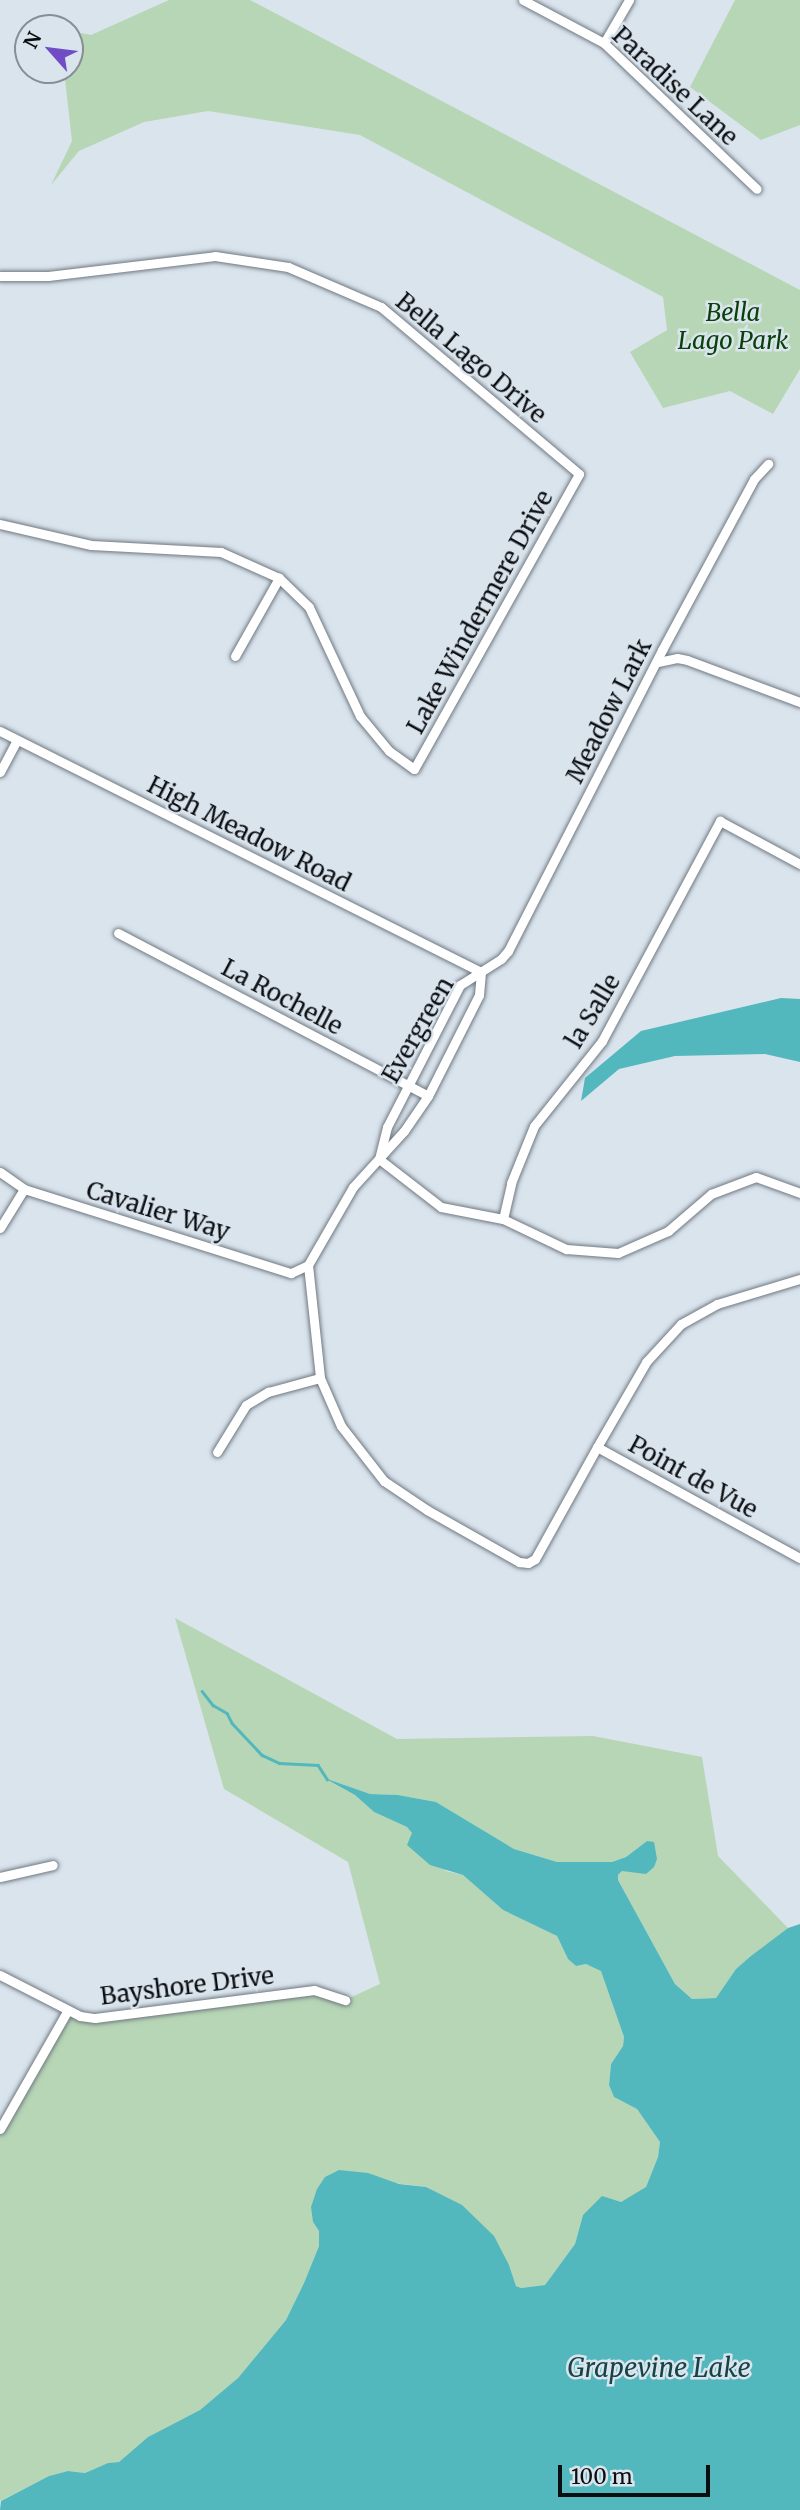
<!DOCTYPE html>
<style>
body{margin:0}
#map{position:relative;width:800px;height:2510px;overflow:hidden;background:#dae4ed;font-family:Merriweather,serif}
div>[style]{position:absolute}
[style*='--x']{left:calc(var(--x)*1px);top:calc(var(--y)*1px);width:calc(var(--w)*1px);rotate:calc(var(--a)*1deg)}
.green>*{inset:0;background:#b7d6b5}
.water>*{inset:0;background:#52b8bd}
.stream>*{height:2.5px;margin:-1.25px;padding:0 1.25px;transform-origin:1.25px;border-radius:1.25px;background:#52b8bd}
.roads{filter:drop-shadow(0 0 2px #707981) drop-shadow(0 0 2px #707981)}
.street>*{height:9px;margin:-4.5px;padding:0 4.5px;transform-origin:4.5px;border-radius:4.5px;background:#fff}
span{translate:-50% -50%;white-space:nowrap;text-align:center;line-height:1.15;-webkit-text-stroke:5px #dae4ed;paint-order:stroke}
.street-label{font-size:24px;color:#0b0e11}
.park-label{font-size:24px;color:#09410b;font-style:italic}
.water-label{font-size:26px;color:#154447;font-style:italic}
.north{position:absolute;left:14px;top:14px;width:70px;height:70px;box-sizing:border-box;background:#dae4ed;border:2px solid #878e95;border-radius:50%;rotate:298deg;font-size:19px;font-weight:700;line-height:28px;text-align:center;color:#0b0e11}
.north::after{content:'';display:block;margin:auto;width:24px;height:32px;background:#704cc5;clip-path:polygon(50% 0,100% 100%,50% 72%,0 100%)}
.scale{position:absolute;left:558px;top:2465px;width:152px;height:32px;box-sizing:border-box;border:4px solid #0b0e11;border-top:0;padding-left:9px;font-size:21px;line-height:24px;white-space:nowrap;color:#0b0e11;-webkit-text-stroke:5px #dae4ed;paint-order:stroke}
</style>
<div id="map">
<div class="green">
<i style="clip-path:polygon(169px 0,250px 0,800px 290px,800px 369px,773px 414px,730px 391px,663px 408px,630px 352px,667px 330px,663px 297px,360px 135px,208px 111px,144px 122px,79px 151px,51px 185px,72px 141px,64px 70px,70px 70px,70px 31px,91px 35px)"></i>
<i style="clip-path:polygon(735px 0,800px 0,800px 125px,761px 140px,690px 87px)"></i>
<i style="clip-path:polygon(175px 1618px,397px 1739px,593px 1736px,702px 1757px,718px 1856px,788px 1928px,736px 1969px,716px 1998px,692px 1999px,675px 1984px,618px 1880px,618px 1875px,622px 1871px,635px 1871px,647px 1841px,626px 1857px,612px 1862px,557px 1862px,514px 1849px,436px 1802px,398px 1795px,370px 1794px,329px 1781px,355px 1795px,374px 1812px,407px 1827px,446px 1871px,463px 1875px,503px 1910px,557px 1936px,568px 1959px,576px 1966px,586px 1964px,601px 1970px,624px 2037px,623px 2046px,611px 2064px,609px 2085px,614px 2097px,637px 2109px,660px 2142px,658px 2157px,646px 2187px,634px 2197px,583px 2215px,575px 2244px,545px 2285px,521px 2288px,516px 2286px,509px 2265px,426px 2187px,387px 2182px,368px 2173px,313px 2222px,319px 2231px,319px 2246px,304px 2283px,286px 2320px,238px 2378px,200px 2410px,148px 2437px,119px 2462px,108px 2463px,85px 2473px,68px 2471px,49px 2476px,0 2501px,0 2129px,68px 2010px,80px 2016px,314px 1990px,345px 2000px,380px 1984px,348px 1862px,224px 1789px)"></i>
</div>
<div class="water">
<i style="clip-path:polygon(781px 998px,800px 999px,800px 1062px,765px 1054px,675px 1056px,619px 1069px,581px 1101px,585px 1078px,641px 1031px)"></i>
<i style="clip-path:polygon(324px 1778px,370px 1794px,398px 1795px,436px 1802px,514px 1849px,557px 1862px,612px 1862px,626px 1857px,647px 1841px,654px 1842px,657px 1859px,654px 1867px,646px 1874px,622px 1871px,618px 1875px,618px 1880px,675px 1984px,692px 1999px,716px 1998px,736px 1969px,751px 1956px,788px 1928px,800px 1924px,800px 2510px,0 2510px,1px 2501px,49px 2476px,68px 2471px,85px 2473px,108px 2463px,119px 2462px,148px 2437px,200px 2410px,238px 2378px,286px 2320px,304px 2283px,319px 2246px,319px 2231px,313px 2222px,311px 2207px,317px 2189px,325px 2177px,339px 2170px,368px 2173px,399px 2184px,426px 2187px,462px 2205px,494px 2236px,509px 2265px,516px 2286px,521px 2288px,545px 2285px,575px 2244px,583px 2215px,602px 2196px,621px 2202px,646px 2187px,658px 2157px,660px 2142px,637px 2109px,614px 2097px,609px 2085px,611px 2064px,623px 2046px,624px 2037px,601px 1971px,586px 1964px,576px 1966px,568px 1959px,557px 1936px,503px 1910px,463px 1875px,430px 1865px,407px 1845px,412px 1833px,407px 1827px,374px 1812px,355px 1795px)"></i>
</div>
<div class="stream">
<i style="--x:202;--y:1691;--w:18;--a:52"></i>
<i style="--x:213;--y:1705;--w:16;--a:30"></i>
<i style="--x:227;--y:1713;--w:11;--a:63"></i>
<i style="--x:232;--y:1723;--w:44;--a:46.8"></i>
<i style="--x:262;--y:1755;--w:19;--a:25"></i>
<i style="--x:279;--y:1763;--w:39;--a:3"></i>
<i style="--x:318;--y:1765;--w:17;--a:57"></i>
</div>
<div class="roads">
<div class="street">
<i style="--x:523;--y:0;--w:92;--a:28"></i>
<i style="--x:604;--y:43;--w:211;--a:43.7"></i>
<i style="--x:604;--y:43;--w:50;--a:-59.8"></i>
<i style="--x:0;--y:276;--w:48;--a:0"></i>
<i style="--x:48;--y:276;--w:168;--a:-6.8"></i>
<i style="--x:215;--y:256;--w:74;--a:8.6"></i>
<i style="--x:288;--y:267;--w:101;--a:23.3"></i>
<i style="--x:381;--y:307;--w:259;--a:40.1"></i>
<i style="--x:579;--y:474;--w:338;--a:119.2"></i>
<i style="--x:414;--y:769;--w:31;--a:-144"></i>
<i style="--x:389;--y:751;--w:45;--a:-129.6"></i>
<i style="--x:360;--y:716;--w:120;--a:-115.1"></i>
<i style="--x:309;--y:607;--w:42;--a:-136"></i>
<i style="--x:279;--y:578;--w:64;--a:-155.9"></i>
<i style="--x:221;--y:552;--w:130;--a:-176.9"></i>
<i style="--x:91;--y:545;--w:93;--a:-167"></i>
<i style="--x:235;--y:656;--w:90;--a:-60.6"></i>
<i style="--x:658;--y:662;--w:19;--a:-12"></i>
<i style="--x:677;--y:658;--w:10;--a:11"></i>
<i style="--x:687;--y:660;--w:121;--a:20.4"></i>
<i style="--x:0;--y:731;--w:538;--a:26.61"></i>
<i style="--x:0;--y:772;--w:36;--a:-62"></i>
<i style="--x:118;--y:933;--w:350;--a:27.7"></i>
<i style="--x:379;--y:1159;--w:33;--a:-76"></i>
<i style="--x:387;--y:1127;--w:160;--a:-62.8"></i>
<i style="--x:460;--y:985;--w:49;--a:-32.4"></i>
<i style="--x:501;--y:959;--w:11;--a:-49"></i>
<i style="--x:508;--y:951;--w:338;--a:-62.9"></i>
<i style="--x:662;--y:650;--w:194;--a:-61.7"></i>
<i style="--x:754;--y:479;--w:21;--a:-47"></i>
<i style="--x:379;--y:1159;--w:78;--a:37.7"></i>
<i style="--x:441;--y:1207;--w:63;--a:11"></i>
<i style="--x:503;--y:1219;--w:70;--a:25.5"></i>
<i style="--x:566;--y:1249;--w:52;--a:4.4"></i>
<i style="--x:618;--y:1253;--w:55;--a:-23.7"></i>
<i style="--x:668;--y:1231;--w:57;--a:-40.7"></i>
<i style="--x:711;--y:1194;--w:48;--a:-20.7"></i>
<i style="--x:756;--y:1177;--w:47;--a:20"></i>
<i style="--x:0;--y:1172;--w:29;--a:35"></i>
<i style="--x:24;--y:1189;--w:280;--a:17.5"></i>
<i style="--x:291;--y:1273;--w:19;--a:-25"></i>
<i style="--x:503;--y:1219;--w:37;--a:-77"></i>
<i style="--x:511;--y:1183;--w:61;--a:-68"></i>
<i style="--x:534;--y:1126;--w:109;--a:-51.3"></i>
<i style="--x:602;--y:1041;--w:250;--a:-61.8"></i>
<i style="--x:720;--y:821;--w:91;--a:28.3"></i>
<i style="--x:0;--y:1228;--w:46;--a:-58.4"></i>
<i style="--x:308;--y:1265;--w:114;--a:83.9"></i>
<i style="--x:320;--y:1378;--w:52;--a:66.4"></i>
<i style="--x:341;--y:1426;--w:70;--a:52"></i>
<i style="--x:384;--y:1481;--w:52;--a:34"></i>
<i style="--x:427;--y:1510;--w:106;--a:29.5"></i>
<i style="--x:519;--y:1562;--w:9;--a:6"></i>
<i style="--x:528;--y:1563;--w:8;--a:-30"></i>
<i style="--x:535;--y:1559;--w:128;--a:-61"></i>
<i style="--x:597;--y:1447;--w:231;--a:28.7"></i>
<i style="--x:308;--y:1265;--w:90;--a:-60"></i>
<i style="--x:353;--y:1187;--w:76;--a:-47.7"></i>
<i style="--x:404;--y:1131;--w:42;--a:-55.6"></i>
<i style="--x:428;--y:1096;--w:113;--a:-63.2"></i>
<i style="--x:479;--y:995;--w:23;--a:-85"></i>
<i style="--x:597;--y:1447;--w:98;--a:-60"></i>
<i style="--x:646;--y:1362;--w:52;--a:-47.4"></i>
<i style="--x:681;--y:1324;--w:41;--a:-29.1"></i>
<i style="--x:717;--y:1304;--w:87;--a:-16.8"></i>
<i style="--x:217;--y:1452;--w:55;--a:-58.3"></i>
<i style="--x:246;--y:1405;--w:26;--a:-31"></i>
<i style="--x:268;--y:1392;--w:54;--a:-15.1"></i>
<i style="--x:0;--y:1877;--w:54;--a:-12.8"></i>
<i style="--x:0;--y:1975;--w:90;--a:27.1"></i>
<i style="--x:80;--y:2016;--w:15;--a:8"></i>
<i style="--x:95;--y:2018;--w:221;--a:-7.3"></i>
<i style="--x:314;--y:1990;--w:33;--a:18"></i>
<i style="--x:0;--y:2129;--w:137;--a:-60.3"></i>
</div>
</div>
<div class="street-label">
<span style="left:675px;top:86px;rotate:43deg">Paradise Lane</span>
<span style="left:471px;top:358px;rotate:40deg">Bella Lago Drive</span>
<span style="left:480px;top:612px;rotate:-61deg">Lake Windermere Drive</span>
<span style="left:609px;top:711px;rotate:-63deg">Meadow Lark</span>
<span style="left:249px;top:834px;rotate:27deg">High Meadow Road</span>
<span style="left:282px;top:997px;rotate:28deg">La Rochelle</span>
<span style="left:593px;top:1011px;rotate:-59deg">la Salle</span>
<span style="left:418px;top:1030px;rotate:-60deg">Evergreen</span>
<span style="left:158px;top:1211px;rotate:17deg">Cavalier Way</span>
<span style="left:693px;top:1477px;rotate:29deg">Point de Vue</span>
<span style="left:187px;top:1986px;rotate:-7deg">Bayshore Drive</span>
</div>
<div class="park-label">
<span style="left:733px;top:327px">Bella<br>Lago Park</span>
</div>
<div class="water-label">
<span style="left:659px;top:2368px">Grapevine Lake</span>
</div>
<div class="north">N</div>
<div class="scale">100 m</div>
</div>
